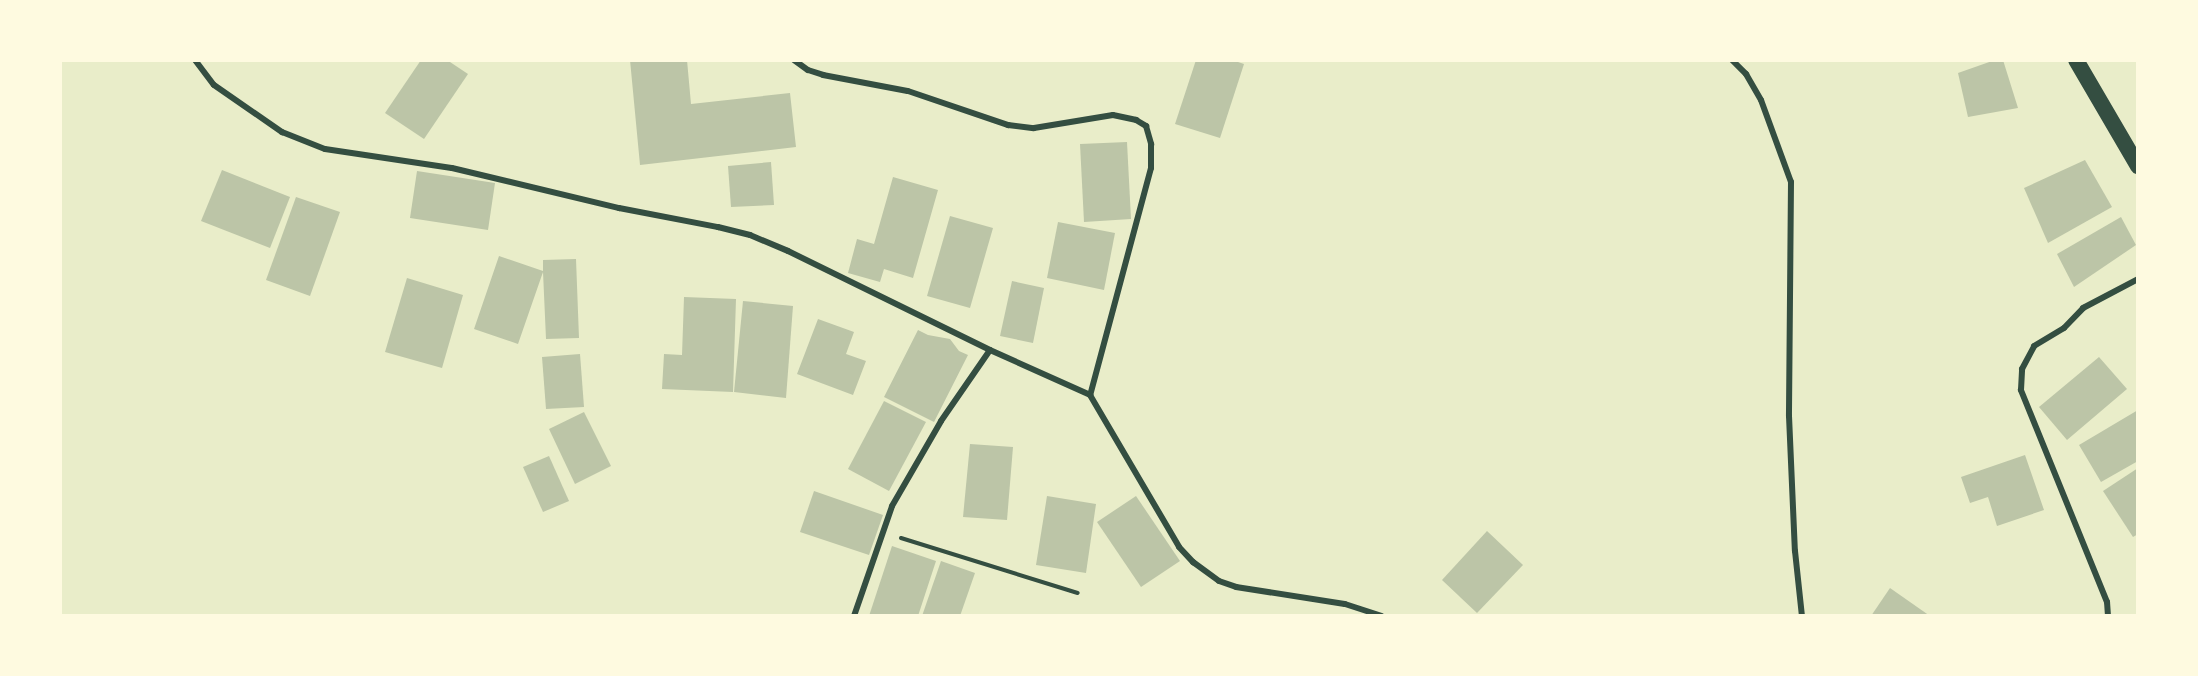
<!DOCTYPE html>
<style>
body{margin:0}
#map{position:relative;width:2198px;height:676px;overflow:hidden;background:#e9edc9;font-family:Arial,sans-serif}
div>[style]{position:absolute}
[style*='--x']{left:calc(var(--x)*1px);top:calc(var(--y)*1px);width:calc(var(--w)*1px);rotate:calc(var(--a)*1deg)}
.building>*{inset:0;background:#bcc5a7}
.path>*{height:4px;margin:-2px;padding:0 2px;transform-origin:2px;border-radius:2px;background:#344e41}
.minor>*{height:6px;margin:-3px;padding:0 3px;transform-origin:3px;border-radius:3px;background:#344e41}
.trunk>*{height:16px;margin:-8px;padding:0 8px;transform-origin:8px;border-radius:8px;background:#344e41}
span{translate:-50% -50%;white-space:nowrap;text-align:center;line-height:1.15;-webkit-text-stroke:4.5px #fefae0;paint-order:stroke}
.frame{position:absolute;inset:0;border:62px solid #fefae0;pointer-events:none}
</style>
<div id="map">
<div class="building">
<i style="clip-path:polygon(421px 60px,447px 60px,468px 74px,424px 139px,385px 113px)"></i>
<i style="clip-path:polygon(630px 60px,687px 60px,691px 104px,790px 93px,796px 147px,640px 165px)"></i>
<i style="clip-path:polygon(1196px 60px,1232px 60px,1244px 64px,1220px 138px,1175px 124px)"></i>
<i style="clip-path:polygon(1995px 60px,2003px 60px,2018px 108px,1968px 117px,1958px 73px)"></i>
<i style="clip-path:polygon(1127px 142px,1131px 219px,1084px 222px,1080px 144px)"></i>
<i style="clip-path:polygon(2085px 160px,2112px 207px,2048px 243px,2024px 188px)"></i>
<i style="clip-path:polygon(771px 162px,774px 205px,731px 207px,728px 166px)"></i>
<i style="clip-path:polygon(222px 170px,290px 197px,270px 248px,201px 221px)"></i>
<i style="clip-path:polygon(417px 171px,495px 183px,488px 230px,410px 218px)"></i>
<i style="clip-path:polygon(893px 177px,938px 190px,913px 278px,884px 269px,880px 282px,848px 273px,857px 239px,874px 244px)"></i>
<i style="clip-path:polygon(296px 197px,340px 212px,310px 296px,266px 280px)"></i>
<i style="clip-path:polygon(950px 216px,993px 228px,970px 308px,927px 296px)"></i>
<i style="clip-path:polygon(2121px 217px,2136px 245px,2074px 287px,2057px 254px)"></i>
<i style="clip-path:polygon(1058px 222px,1115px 233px,1104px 290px,1047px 278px)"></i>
<i style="clip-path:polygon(499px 256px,543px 271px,543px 260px,576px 259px,579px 338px,546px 339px,543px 272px,518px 344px,474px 329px)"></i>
<i style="clip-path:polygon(407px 278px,463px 295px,442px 368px,385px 352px)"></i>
<i style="clip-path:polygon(1012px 281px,1044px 288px,1033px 343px,1000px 336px)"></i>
<i style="clip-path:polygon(684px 297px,736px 299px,733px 392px,662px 389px,664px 354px,682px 355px)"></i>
<i style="clip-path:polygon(743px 301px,793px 306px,786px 398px,734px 392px)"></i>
<i style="clip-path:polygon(818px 319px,854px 332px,846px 354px,866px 361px,853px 395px,797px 374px)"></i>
<i style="clip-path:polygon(918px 330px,928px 335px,950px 339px,959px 351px,968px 355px,934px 422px,884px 397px)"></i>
<i style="clip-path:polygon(580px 354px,584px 407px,546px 409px,542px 357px)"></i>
<i style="clip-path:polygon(2099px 357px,2127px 389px,2067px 440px,2039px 407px)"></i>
<i style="clip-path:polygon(884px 401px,926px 422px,889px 491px,848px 469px)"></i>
<i style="clip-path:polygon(2138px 410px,2138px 461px,2101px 482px,2079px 445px)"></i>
<i style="clip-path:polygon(584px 412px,611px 466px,575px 484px,549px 429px)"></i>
<i style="clip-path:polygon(970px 444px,1013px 447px,1007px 520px,963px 517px)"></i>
<i style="clip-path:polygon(2025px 455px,2044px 510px,1997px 526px,1988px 497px,1970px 503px,1961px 477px)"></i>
<i style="clip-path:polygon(549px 456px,569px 501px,543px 512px,523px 467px)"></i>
<i style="clip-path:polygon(2138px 468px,2138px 534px,2133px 537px,2103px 491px)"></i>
<i style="clip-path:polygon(814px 491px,883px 515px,869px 555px,800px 532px)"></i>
<i style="clip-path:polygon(1047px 496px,1096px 504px,1086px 573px,1036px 565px)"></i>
<i style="clip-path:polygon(1136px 496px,1180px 561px,1141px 587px,1097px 522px)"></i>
<i style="clip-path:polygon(1487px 531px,1523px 565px,1477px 613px,1442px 580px)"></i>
<i style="clip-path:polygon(892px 546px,936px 561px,918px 616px,869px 616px)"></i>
<i style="clip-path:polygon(941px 561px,975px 573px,960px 616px,922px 616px)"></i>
<i style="clip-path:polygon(1890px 588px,1930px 616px,1871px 616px)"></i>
</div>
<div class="path">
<i style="--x:901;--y:538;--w:185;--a:17.3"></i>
</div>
<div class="minor">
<i style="--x:195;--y:60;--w:31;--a:53"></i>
<i style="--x:214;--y:85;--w:83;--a:34.7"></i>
<i style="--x:282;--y:132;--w:46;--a:21.6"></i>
<i style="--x:325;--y:149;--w:128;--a:8.5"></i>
<i style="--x:452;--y:168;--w:172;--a:13.5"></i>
<i style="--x:619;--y:208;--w:101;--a:10.9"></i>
<i style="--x:718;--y:227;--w:33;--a:14"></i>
<i style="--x:750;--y:235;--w:41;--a:22.8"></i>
<i style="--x:788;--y:251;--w:225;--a:26.1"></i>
<i style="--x:990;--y:350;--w:110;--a:24.2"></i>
<i style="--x:1090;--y:395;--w:176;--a:59.6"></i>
<i style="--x:1179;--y:547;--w:21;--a:47"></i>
<i style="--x:1193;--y:562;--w:32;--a:36"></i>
<i style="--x:1219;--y:581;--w:18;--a:19"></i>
<i style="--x:1236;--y:587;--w:110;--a:8.9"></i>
<i style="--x:1345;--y:604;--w:38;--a:18"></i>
<i style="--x:794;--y:60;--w:17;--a:36"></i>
<i style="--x:808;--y:70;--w:16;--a:18"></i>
<i style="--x:823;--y:75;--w:86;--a:10.7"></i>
<i style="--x:908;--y:91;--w:106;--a:18.8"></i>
<i style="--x:1008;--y:125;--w:26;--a:7"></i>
<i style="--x:1034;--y:128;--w:80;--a:-9.3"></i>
<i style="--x:1113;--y:115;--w:24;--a:12"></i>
<i style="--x:1136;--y:120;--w:12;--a:31"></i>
<i style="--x:1146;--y:126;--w:19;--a:74"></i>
<i style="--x:1151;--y:144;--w:24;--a:90"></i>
<i style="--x:1151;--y:168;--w:235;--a:105"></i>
<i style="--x:1732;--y:60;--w:20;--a:45"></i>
<i style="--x:1746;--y:74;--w:30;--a:60"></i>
<i style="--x:1761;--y:100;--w:87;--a:69.9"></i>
<i style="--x:1791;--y:182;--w:234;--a:90.5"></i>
<i style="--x:1789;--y:416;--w:135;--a:87.5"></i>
<i style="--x:1795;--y:551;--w:65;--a:83.9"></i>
<i style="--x:854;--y:616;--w:116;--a:-70.9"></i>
<i style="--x:892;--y:506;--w:98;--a:-60"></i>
<i style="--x:941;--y:421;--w:86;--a:-55.4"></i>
<i style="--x:2108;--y:616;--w:14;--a:-94"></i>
<i style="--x:2107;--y:602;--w:229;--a:-112.1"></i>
<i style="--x:2021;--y:390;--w:21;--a:-87"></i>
<i style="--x:2022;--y:369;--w:26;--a:-62"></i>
<i style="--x:2034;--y:346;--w:35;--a:-31"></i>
<i style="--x:2064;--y:328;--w:28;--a:-46"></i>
<i style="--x:2083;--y:308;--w:62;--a:-27.8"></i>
</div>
<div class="trunk">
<i style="--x:2076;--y:60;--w:123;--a:59.7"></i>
</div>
<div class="frame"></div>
</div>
